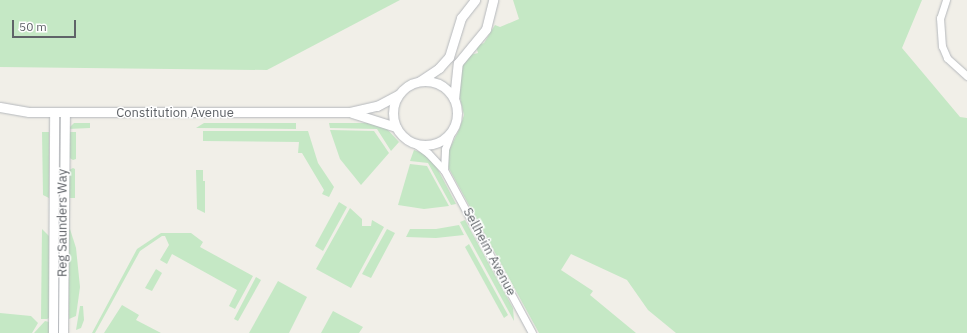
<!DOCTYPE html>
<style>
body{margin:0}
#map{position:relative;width:967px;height:333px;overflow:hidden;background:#f1efe8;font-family:"IBM Plex Sans",sans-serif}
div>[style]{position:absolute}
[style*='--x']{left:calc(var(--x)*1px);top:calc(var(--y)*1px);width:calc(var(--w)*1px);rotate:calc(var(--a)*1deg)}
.green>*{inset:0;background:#c5e8c5}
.roads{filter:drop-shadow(0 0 1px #b5b8bc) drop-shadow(0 0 1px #b5b8bc)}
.minor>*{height:7px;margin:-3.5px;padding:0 3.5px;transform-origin:3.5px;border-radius:3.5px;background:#fff}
.tertiary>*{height:9px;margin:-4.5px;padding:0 4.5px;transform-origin:4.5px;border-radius:4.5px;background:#fff}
.tertiary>.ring{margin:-4.5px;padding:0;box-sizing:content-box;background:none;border:9px solid #fff;border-radius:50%}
span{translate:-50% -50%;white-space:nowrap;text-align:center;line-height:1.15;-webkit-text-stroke:3px #fff;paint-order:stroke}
.street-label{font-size:13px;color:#5f6368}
.scale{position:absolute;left:12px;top:20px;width:64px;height:18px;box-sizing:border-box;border:2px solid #5f6368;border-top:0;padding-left:5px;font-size:12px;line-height:14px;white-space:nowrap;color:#5f6368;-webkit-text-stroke:3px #fff;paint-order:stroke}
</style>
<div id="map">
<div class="green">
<i style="clip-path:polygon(0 0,400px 0,267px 70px,0 67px)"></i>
<i style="clip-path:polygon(513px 0,922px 0,902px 48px,960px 117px,967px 118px,967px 333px,676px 333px,648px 310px,627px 280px,571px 254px,561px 270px,593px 291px,590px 295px,636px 333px,539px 333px,447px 165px,447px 154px,459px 130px,464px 115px,459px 94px,460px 67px,466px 56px,478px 53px,476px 46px,484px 43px,495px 25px,500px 27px,519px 19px)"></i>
<i style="clip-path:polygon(74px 123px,90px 123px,90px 128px,68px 129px)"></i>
<i style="clip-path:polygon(204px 123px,296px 123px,296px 129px,196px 128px)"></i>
<i style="clip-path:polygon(329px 123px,373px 123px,387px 129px,399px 142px,391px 151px,377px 129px,330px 128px)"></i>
<i style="clip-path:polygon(330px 130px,374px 131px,389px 153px,361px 185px,340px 159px)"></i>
<i style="clip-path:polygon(203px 131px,308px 131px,318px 163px,334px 187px,329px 197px,322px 194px,324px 190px,302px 153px,298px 153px,299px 142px,203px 141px)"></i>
<i style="clip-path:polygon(42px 132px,49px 132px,49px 198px,43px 195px)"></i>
<i style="clip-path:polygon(68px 132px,76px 132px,76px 159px,73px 160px,68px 157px)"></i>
<i style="clip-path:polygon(414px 150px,426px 154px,434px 162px,456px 204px,451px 205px,428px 163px,410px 161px)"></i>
<i style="clip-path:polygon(410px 164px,427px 166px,449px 206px,424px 209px,398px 205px)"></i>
<i style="clip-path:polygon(73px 168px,75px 169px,75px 198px,67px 198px,69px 170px)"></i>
<i style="clip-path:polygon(196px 170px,203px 170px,203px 181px,205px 181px,205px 213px,197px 209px)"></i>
<i style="clip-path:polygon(339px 202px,347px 207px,323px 251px,315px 246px)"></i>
<i style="clip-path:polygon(350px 208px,362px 219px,362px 226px,371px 226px,372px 220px,384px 227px,351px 288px,316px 269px)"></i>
<i style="clip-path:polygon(465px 220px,513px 308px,514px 321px,460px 222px)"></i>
<i style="clip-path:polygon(459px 225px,464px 235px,436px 238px,406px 237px,410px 229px,436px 229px)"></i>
<i style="clip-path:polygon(42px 229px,49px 236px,49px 318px,47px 319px,41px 319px)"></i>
<i style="clip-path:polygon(70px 229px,76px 248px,80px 287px,76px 316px,69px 319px,68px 231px)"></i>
<i style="clip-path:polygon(387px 229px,395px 233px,371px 278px,362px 274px)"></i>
<i style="clip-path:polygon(161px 233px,191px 233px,203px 242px,200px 247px,253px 276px,235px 309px,229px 306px,237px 290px,172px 254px,167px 264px,160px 260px,169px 245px,165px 236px,162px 236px,140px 251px,95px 333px,92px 333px,137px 249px)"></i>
<i style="clip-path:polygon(469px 244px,508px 315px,504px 318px,465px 247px)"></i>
<i style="clip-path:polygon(156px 269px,162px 273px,152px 291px,145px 288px)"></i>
<i style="clip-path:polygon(256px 277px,261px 280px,238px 321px,234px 319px)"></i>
<i style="clip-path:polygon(278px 281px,307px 297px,289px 333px,249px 333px)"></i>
<i style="clip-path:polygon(122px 305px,139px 315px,136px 320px,161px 333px,104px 333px)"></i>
<i style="clip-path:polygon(80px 306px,83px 306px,84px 320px,81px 328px,76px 330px)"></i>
<i style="clip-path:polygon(333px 311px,363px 327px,359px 333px,321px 333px)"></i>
<i style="clip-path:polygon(0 313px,31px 316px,38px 323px,32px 333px,0 333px)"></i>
<i style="clip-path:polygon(45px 321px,49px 322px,49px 333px,34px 333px)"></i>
</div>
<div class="roads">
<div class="minor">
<i style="--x:946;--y:0;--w:19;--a:108"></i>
<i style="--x:940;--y:18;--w:28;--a:86"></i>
<i style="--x:942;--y:46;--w:13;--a:67"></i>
<i style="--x:947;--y:58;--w:27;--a:42"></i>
<i style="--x:414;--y:143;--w:17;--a:36"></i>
<i style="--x:428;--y:153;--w:23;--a:47"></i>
<i style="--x:444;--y:170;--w:185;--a:61.6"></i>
<i style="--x:444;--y:170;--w:21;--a:-87"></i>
<i style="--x:445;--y:149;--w:20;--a:-70"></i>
</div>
<div class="tertiary">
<i style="--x:420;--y:81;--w:23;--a:-34"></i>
<i style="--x:439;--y:68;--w:15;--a:-48"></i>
<i style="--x:449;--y:57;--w:41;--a:-72.9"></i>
<i style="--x:461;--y:18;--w:23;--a:-52"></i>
<i class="ring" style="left:393px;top:81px;width:55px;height:55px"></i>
<i style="--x:454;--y:99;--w:36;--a:-84"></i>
<i style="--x:458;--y:63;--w:44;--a:-50.5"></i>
<i style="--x:486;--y:29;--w:30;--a:-76"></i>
<i style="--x:0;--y:107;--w:29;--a:10"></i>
<i style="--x:29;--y:112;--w:321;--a:0"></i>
<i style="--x:350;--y:112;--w:28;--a:-13"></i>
<i style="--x:377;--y:106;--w:24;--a:-28"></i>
<i style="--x:352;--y:113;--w:46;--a:17.7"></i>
<i style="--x:53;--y:333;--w:220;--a:-89.7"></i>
<i style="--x:63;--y:333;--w:220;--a:-89.5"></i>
</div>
</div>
<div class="street-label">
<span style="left:175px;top:113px">Constitution Avenue</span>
<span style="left:63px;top:223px;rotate:-90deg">Reg Saunders Way</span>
<span style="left:489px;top:252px;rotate:62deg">Sellheim Avenue</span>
</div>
<div class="scale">50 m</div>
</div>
